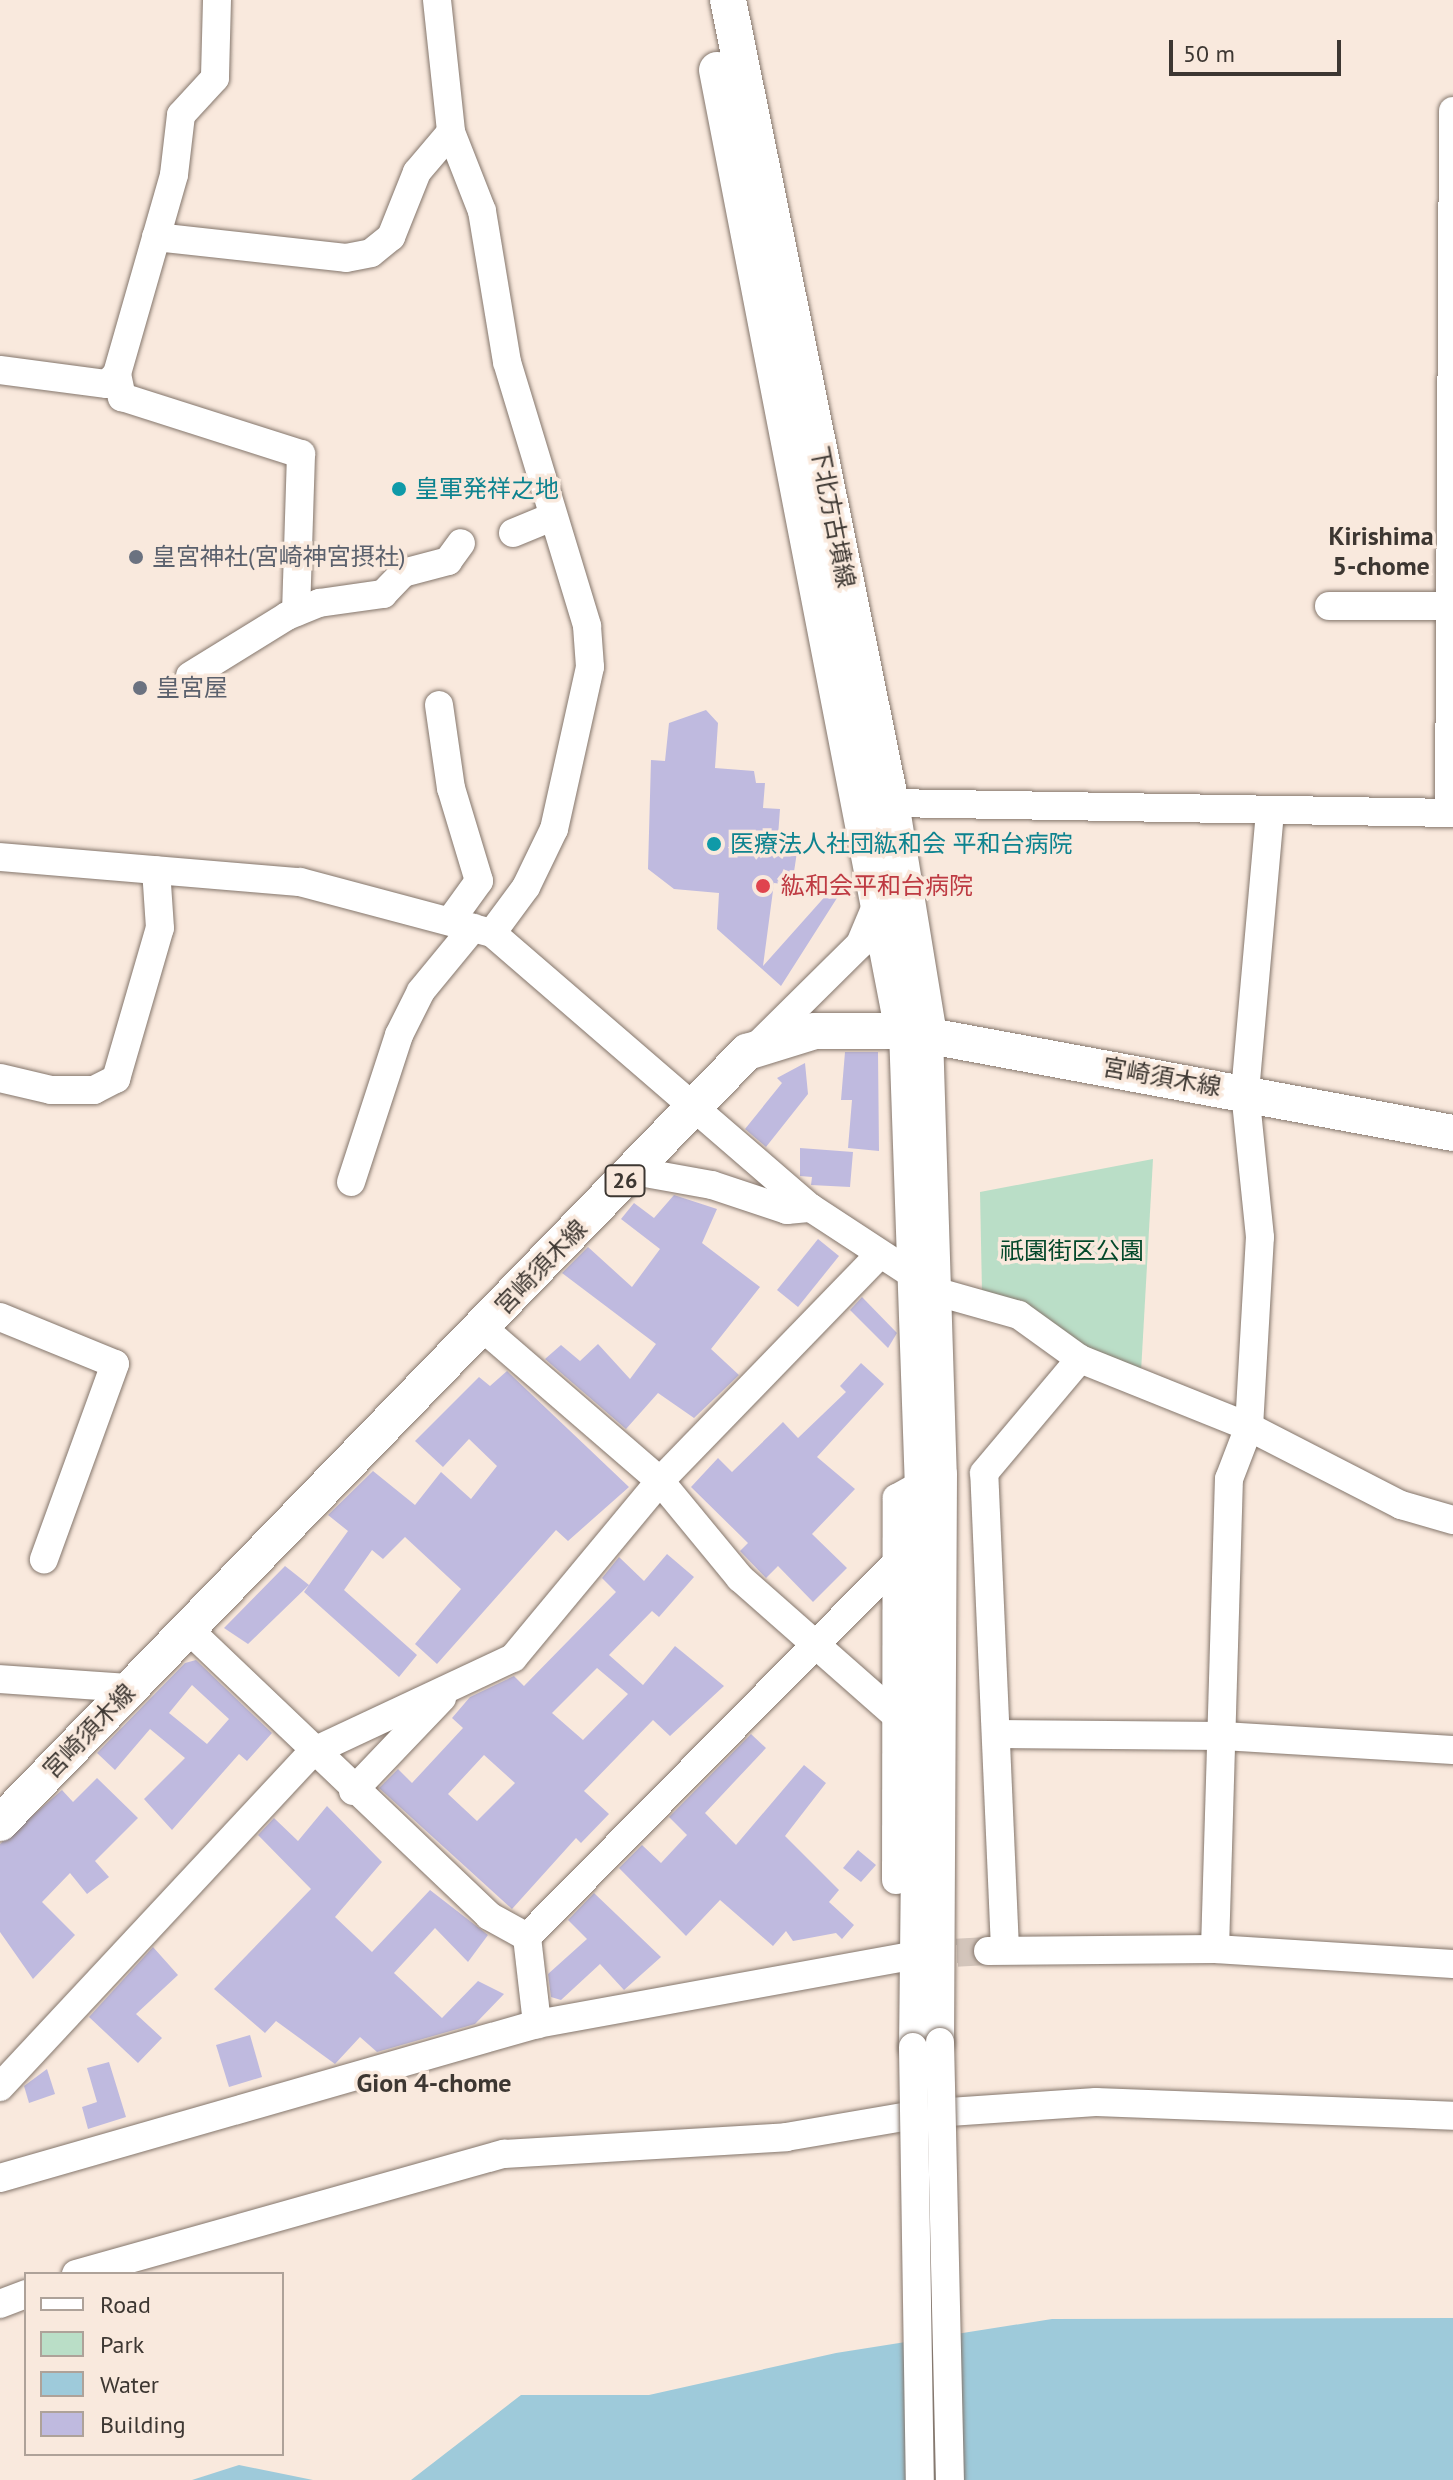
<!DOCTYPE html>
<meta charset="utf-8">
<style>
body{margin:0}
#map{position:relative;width:1453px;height:2480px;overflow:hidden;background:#f9e9dd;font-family:"PT Sans","Noto Sans JP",sans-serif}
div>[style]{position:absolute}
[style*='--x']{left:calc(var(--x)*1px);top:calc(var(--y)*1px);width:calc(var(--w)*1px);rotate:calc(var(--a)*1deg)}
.green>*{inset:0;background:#badec7}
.water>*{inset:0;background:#9ecada}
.building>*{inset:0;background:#bfbadf}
.minor-tunnel>*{height:28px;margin-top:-14px;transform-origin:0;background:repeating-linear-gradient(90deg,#d3c5bb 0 28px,transparent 0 42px)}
.roads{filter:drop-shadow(0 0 2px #84766c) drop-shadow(0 0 2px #84766c)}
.minor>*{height:28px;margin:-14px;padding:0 14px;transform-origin:14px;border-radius:14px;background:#fff}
.major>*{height:36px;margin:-18px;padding:0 18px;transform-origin:18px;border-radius:18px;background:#fff}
.bridges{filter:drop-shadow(0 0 2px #84766c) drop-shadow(0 0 2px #84766c)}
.minor-bridge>*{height:28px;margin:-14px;padding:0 14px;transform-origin:14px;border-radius:14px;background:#fff}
.dots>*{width:22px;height:22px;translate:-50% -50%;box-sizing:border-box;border:4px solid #f9e9dd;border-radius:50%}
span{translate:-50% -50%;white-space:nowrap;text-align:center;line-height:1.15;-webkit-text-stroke:7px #f9e9dd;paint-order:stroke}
.shield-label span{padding:2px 6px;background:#f9e9dd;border:2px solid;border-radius:6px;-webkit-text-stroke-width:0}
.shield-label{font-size:22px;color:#3d3732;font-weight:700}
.culture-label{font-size:24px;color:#0d838f}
.left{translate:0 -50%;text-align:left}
.street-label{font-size:24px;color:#3d3732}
.worship-label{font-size:24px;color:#5b616d}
.health-label{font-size:24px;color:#be3a42}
.park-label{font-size:24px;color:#03482a}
.neighbourhood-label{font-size:26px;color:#3d3732;font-weight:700}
.legend{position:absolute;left:24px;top:2272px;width:260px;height:184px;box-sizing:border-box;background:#f9e9dd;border:2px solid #aea299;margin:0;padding:10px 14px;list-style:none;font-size:24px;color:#3d3732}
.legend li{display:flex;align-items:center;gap:16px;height:40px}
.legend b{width:40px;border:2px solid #aea299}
.scale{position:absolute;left:1169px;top:40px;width:172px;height:36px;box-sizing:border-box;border:4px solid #3d3732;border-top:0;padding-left:10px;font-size:24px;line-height:28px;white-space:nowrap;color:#3d3732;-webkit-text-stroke:6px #f9e9dd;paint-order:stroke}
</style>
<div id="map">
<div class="green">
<i style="clip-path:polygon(1153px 1159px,1141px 1372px,1085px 1351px,982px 1292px,980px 1192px)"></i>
</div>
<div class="water">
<i style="clip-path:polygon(1453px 2318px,1453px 2480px,411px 2480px,521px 2395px,649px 2395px,836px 2353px,1052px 2319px)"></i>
<i style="clip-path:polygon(239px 2465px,313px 2480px,192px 2480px)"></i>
</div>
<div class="building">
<i style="clip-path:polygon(706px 710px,718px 723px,715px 768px,754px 771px,756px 783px,765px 783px,763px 808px,780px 809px,777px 850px,797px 852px,792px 885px,774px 883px,763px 966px,829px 892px,837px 898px,781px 986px,717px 929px,719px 893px,674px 889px,648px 869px,651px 760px,665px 761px,669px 723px)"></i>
<i style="clip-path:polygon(845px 1052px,878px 1052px,879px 1151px,848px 1148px,852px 1100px,841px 1100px)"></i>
<i style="clip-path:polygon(805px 1063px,808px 1094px,766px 1147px,745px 1129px,782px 1083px,777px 1078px)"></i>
<i style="clip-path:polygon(800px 1148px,853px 1152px,850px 1187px,811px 1185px,812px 1177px,800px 1176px)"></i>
<i style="clip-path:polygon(674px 1195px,717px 1209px,702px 1243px,760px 1287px,711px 1349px,739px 1375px,694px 1418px,658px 1393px,626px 1429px,545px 1359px,561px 1345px,580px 1361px,598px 1344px,630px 1379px,656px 1344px,562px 1273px,588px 1247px,632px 1287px,660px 1249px,621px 1219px,634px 1203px,654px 1218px)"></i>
<i style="clip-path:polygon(818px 1239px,839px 1256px,798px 1307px,777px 1290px)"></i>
<i style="clip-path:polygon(862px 1297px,897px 1333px,888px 1348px,850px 1310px)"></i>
<i style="clip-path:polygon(861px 1363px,884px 1384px,817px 1457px,855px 1489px,812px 1534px,847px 1568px,813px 1602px,778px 1566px,766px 1578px,740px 1551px,748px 1543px,691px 1487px,718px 1458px,732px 1472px,783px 1422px,798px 1438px,846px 1392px,840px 1386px)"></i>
<i style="clip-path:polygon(507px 1371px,629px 1487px,568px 1541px,556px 1530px,437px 1664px,415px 1644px,461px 1589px,405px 1537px,383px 1559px,372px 1550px,344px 1590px,417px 1655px,399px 1677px,304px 1592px,309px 1585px,248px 1644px,224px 1628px,285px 1566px,309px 1585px,348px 1531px,328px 1515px,373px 1471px,415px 1505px,441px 1472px,471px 1499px,497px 1466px,469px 1439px,443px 1467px,415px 1441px,479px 1377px,490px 1386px)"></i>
<i style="clip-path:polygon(evenodd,667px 1554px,694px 1577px,659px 1617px,652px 1611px,609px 1655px,643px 1685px,675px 1646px,724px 1686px,670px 1736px,653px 1720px,584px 1791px,609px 1814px,581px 1843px,576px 1838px,512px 1909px,379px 1788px,398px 1769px,412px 1783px,463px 1728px,452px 1718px,470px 1697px,514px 1676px,524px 1686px,616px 1592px,602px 1578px,619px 1557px,644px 1581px,667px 1554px,597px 1668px,628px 1694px,583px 1740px,552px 1713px,597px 1668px,667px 1554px,484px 1755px,515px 1783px,477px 1821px,448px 1794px,484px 1755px)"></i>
<i style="clip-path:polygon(evenodd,196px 1660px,272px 1733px,247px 1761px,239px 1754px,172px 1830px,144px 1799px,185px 1758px,150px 1729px,115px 1770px,97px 1753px,185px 1663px,196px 1660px,192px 1685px,229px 1719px,207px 1744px,169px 1713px,192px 1685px)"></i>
<i style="clip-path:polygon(751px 1734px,766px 1748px,705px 1813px,736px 1845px,804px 1765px,826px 1783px,785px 1836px,839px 1890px,829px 1902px,854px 1925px,842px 1939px,836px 1933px,793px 1941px,786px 1931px,773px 1946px,720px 1900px,686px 1936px,619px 1868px,642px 1845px,661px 1863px,687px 1835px,669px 1817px)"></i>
<i style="clip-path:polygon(97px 1778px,138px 1818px,95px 1861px,109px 1877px,87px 1894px,70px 1873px,42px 1902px,75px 1935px,33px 1979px,0 1932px,0 1844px,62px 1790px,73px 1802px)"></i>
<i style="clip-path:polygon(327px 1806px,382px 1862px,335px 1917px,372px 1952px,430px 1890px,488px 1935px,468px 1962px,435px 1928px,394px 1973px,442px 2018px,478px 1981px,504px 1994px,475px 2024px,377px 2052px,360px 2037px,335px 2064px,276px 2021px,265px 2033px,214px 1989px,311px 1889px,258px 1835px,274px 1818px,298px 1841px)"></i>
<i style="clip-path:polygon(858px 1850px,876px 1865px,861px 1882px,843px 1868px)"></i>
<i style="clip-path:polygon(594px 1893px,661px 1957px,624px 1990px,600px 1964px,561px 2000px,551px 1997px,548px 1974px,587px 1939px,568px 1920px)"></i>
<i style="clip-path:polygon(153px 1947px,178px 1975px,136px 2014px,162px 2038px,138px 2063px,89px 2017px)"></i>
<i style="clip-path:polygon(250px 2035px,262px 2077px,229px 2087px,216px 2045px)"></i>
<i style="clip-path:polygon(109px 2062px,126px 2117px,88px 2129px,82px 2107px,97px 2102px,87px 2068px)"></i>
<i style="clip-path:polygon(47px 2069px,55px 2094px,29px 2103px,24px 2086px)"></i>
</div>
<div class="minor-tunnel">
<i style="--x:915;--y:1955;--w:73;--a:-3.1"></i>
</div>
<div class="roads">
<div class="minor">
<i style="--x:217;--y:0;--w:78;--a:91.5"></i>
<i style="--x:215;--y:78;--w:50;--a:132.6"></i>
<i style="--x:181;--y:115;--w:60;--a:96.7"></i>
<i style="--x:174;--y:175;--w:207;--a:106"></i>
<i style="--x:117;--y:374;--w:24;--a:78"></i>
<i style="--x:122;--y:397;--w:188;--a:17.7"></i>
<i style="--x:301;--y:454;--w:158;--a:91.8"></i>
<i style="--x:437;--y:0;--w:133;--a:83.9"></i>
<i style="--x:451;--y:132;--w:85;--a:68.6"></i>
<i style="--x:482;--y:211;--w:153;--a:80.6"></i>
<i style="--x:507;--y:362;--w:276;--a:73.1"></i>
<i style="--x:587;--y:626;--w:41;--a:85.8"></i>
<i style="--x:590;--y:667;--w:166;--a:102.5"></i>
<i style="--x:554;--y:829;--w:64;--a:115.8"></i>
<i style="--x:526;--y:887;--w:57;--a:126.5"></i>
<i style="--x:156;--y:237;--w:191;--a:6.3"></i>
<i style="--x:346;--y:258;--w:25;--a:-11"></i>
<i style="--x:371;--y:253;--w:26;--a:-39"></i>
<i style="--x:391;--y:237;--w:70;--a:-68.2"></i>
<i style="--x:417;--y:172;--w:52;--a:-49.6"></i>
<i style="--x:0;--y:370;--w:108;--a:7.5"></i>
<i style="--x:107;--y:384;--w:14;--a:-45"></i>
<i style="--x:513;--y:533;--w:42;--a:-22.3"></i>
<i style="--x:1329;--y:606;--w:117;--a:0"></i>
<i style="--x:190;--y:676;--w:114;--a:-31.7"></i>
<i style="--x:287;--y:616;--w:35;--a:-22"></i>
<i style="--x:319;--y:603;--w:65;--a:-8"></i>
<i style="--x:383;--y:594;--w:29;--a:-46"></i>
<i style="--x:403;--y:573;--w:47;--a:-14.9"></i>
<i style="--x:448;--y:561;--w:22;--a:-54"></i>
<i style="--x:439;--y:705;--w:84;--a:81.8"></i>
<i style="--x:451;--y:788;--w:97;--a:73.2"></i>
<i style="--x:479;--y:881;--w:49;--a:125.9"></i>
<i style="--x:891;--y:803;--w:562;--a:1.02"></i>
<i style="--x:1449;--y:813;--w:702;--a:-89.67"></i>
<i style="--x:0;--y:857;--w:301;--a:4.8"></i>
<i style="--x:300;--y:882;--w:199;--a:14.9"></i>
<i style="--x:492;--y:933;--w:421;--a:40.8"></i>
<i style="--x:903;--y:1031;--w:455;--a:88"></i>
<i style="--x:919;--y:1486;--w:561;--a:90.61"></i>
<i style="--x:929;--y:1035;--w:439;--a:88.2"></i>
<i style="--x:943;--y:1474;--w:568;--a:90.3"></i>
<i style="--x:758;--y:1045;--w:144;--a:-44.7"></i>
<i style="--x:860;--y:944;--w:49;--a:-67.1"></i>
<i style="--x:0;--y:1078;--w:52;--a:13.2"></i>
<i style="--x:51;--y:1090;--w:43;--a:0"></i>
<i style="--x:94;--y:1090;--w:25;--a:-27"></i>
<i style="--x:116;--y:1079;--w:157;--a:-73.8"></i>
<i style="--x:160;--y:928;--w:58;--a:-93.9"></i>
<i style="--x:634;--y:1171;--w:79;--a:10.2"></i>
<i style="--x:712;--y:1185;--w:79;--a:18.4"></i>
<i style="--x:787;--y:1210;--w:24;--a:-5"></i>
<i style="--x:811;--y:1208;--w:155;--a:33.2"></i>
<i style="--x:941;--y:1293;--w:81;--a:15.8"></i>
<i style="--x:1019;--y:1315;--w:75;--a:35.8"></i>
<i style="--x:1080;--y:1359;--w:182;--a:21.9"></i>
<i style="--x:1249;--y:1427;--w:171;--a:27.2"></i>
<i style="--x:1401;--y:1505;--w:54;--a:16.1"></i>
<i style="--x:351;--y:1182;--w:155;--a:-71.9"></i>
<i style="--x:399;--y:1035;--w:49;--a:-63.4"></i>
<i style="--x:421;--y:991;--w:82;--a:-50.5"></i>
<i style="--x:0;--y:1317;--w:124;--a:22.2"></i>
<i style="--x:115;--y:1364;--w:208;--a:110"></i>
<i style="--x:483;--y:1328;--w:234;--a:40.8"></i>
<i style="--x:660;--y:1481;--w:126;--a:50.5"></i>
<i style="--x:740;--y:1578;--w:205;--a:41.4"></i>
<i style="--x:188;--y:1629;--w:416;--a:43.6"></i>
<i style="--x:489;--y:1916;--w:43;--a:28.9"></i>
<i style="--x:0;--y:1679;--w:129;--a:4"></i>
<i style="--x:996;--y:1734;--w:227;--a:0.5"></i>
<i style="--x:1223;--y:1736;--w:230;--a:3.5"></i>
<i style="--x:353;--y:1791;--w:129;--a:-46.3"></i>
<i style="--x:896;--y:1880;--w:382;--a:-89.9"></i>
<i style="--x:897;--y:1498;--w:25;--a:-29"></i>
<i style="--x:527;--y:1937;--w:528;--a:-45.38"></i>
<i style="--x:527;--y:1937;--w:88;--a:83.4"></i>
<i style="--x:1005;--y:1949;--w:476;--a:-92.5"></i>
<i style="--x:984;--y:1473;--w:149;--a:-49.9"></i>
<i style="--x:1215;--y:1949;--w:470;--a:-88.3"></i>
<i style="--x:1229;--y:1479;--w:56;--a:-69"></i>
<i style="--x:1249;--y:1427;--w:190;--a:-86.7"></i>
<i style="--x:1260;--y:1237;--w:146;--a:-95.9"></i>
<i style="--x:1245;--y:1092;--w:280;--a:-84.9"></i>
<i style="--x:988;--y:1951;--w:227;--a:-0.5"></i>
<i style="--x:1215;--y:1949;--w:238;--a:3.6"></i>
<i style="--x:0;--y:2087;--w:458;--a:-47"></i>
<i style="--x:312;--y:1752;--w:222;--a:-25.1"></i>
<i style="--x:513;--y:1658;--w:230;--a:-50.3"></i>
<i style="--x:660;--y:1481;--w:315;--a:-45.9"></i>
<i style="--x:0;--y:2178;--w:559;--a:-16"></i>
<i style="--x:537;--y:2024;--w:380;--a:-10.3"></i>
<i style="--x:76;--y:2274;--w:445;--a:-15.7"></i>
<i style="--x:504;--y:2154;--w:283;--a:-3.4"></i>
<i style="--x:786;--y:2137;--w:136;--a:-9.7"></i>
<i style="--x:920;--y:2114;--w:176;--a:-3.9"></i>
<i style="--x:1096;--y:2102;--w:357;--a:2.2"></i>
<i style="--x:0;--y:2304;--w:28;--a:-21"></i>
</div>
<div class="major">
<i style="--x:728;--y:0;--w:819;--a:78.53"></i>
<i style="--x:891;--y:803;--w:235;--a:80.7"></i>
<i style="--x:717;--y:70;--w:979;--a:79.05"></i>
<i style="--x:0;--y:1823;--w:1074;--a:-45.91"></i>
<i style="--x:747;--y:1052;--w:71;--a:-17.2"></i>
<i style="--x:815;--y:1031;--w:88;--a:0"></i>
<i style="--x:903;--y:1031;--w:559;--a:10.51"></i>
</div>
</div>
<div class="bridges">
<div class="minor-bridge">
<i style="--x:940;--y:2042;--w:438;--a:88.7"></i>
<i style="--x:913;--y:2047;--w:433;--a:89.1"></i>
</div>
</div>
<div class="dots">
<i style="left:399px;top:489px;background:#0f9aa8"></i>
<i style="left:136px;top:557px;background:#6b7280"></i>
<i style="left:140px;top:688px;background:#6b7280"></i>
<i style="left:714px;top:844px;background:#0f9aa8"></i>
<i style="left:763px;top:886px;background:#e0444e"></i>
</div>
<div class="shield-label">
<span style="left:625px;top:1181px">26</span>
</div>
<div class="culture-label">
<span class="left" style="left:415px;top:489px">皇軍発祥之地</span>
<span class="left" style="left:730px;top:844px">医療法人社団紘和会 平和台病院</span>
</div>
<div class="street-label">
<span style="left:833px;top:517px;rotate:79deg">下北方古墳線</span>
<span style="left:1162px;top:1077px;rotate:10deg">宮崎須木線</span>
<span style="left:541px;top:1267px;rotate:-46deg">宮崎須木線</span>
<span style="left:89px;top:1731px;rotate:-46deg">宮崎須木線</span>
</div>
<div class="worship-label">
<span class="left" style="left:152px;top:557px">皇宮神社(宮崎神宮摂社)</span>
<span class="left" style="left:156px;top:688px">皇宮屋</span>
</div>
<div class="health-label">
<span class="left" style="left:781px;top:886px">紘和会平和台病院</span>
</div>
<div class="park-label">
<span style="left:1072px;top:1251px">祇園街区公園</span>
</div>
<div class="neighbourhood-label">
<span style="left:1381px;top:551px">Kirishima<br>5-chome</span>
<span style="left:434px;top:2083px">Gion 4-chome</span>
</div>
<ul class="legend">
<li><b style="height:10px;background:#fff"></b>Road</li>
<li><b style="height:22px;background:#badec7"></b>Park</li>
<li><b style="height:22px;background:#9ecada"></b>Water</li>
<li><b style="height:22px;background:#bfbadf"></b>Building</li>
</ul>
<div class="scale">50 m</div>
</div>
